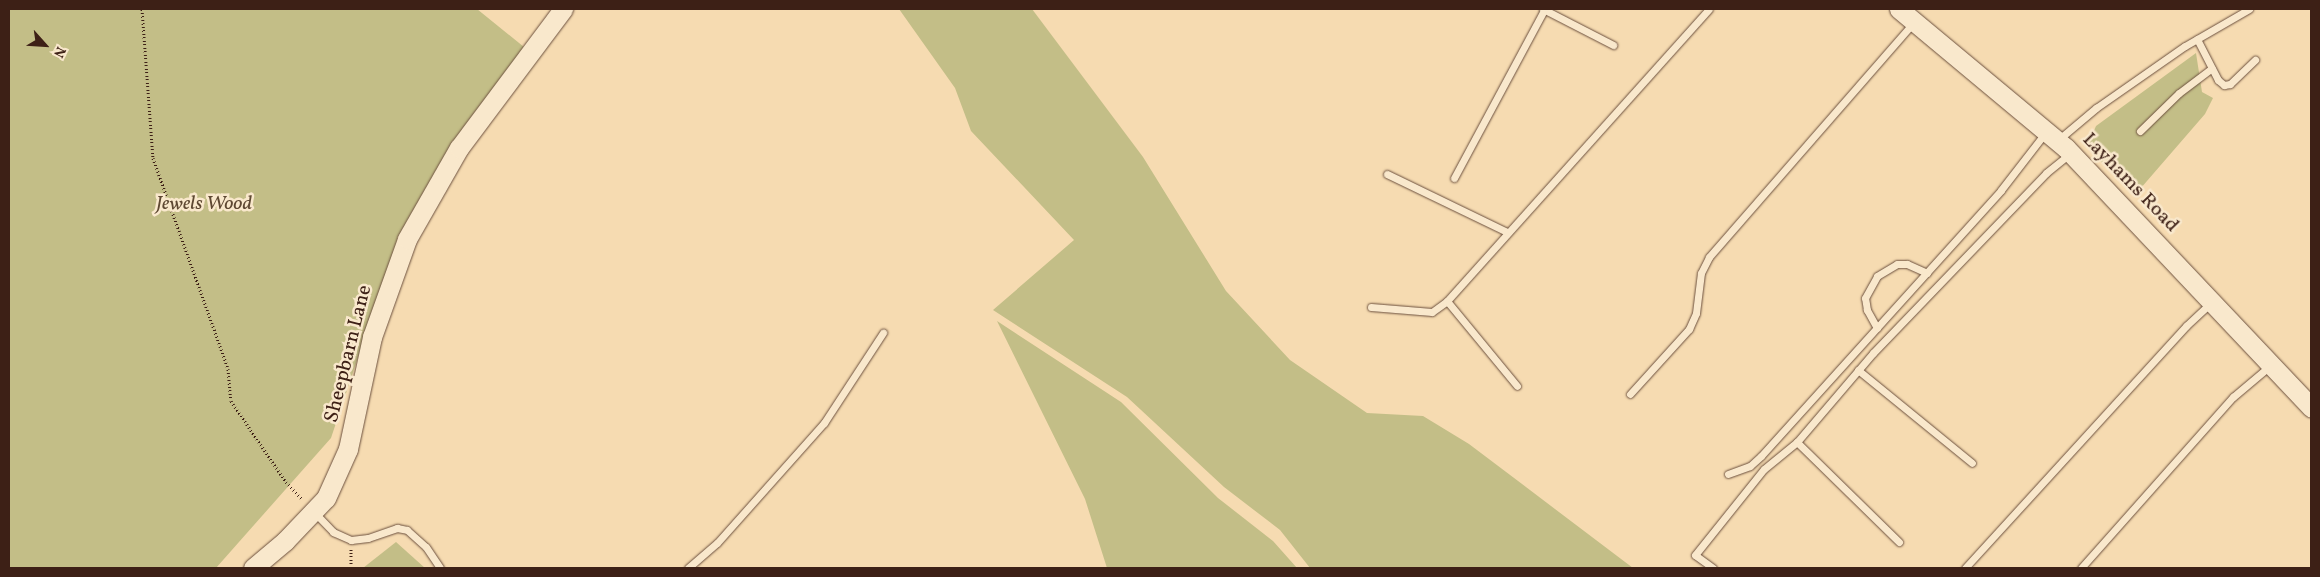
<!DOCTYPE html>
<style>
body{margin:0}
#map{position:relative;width:2320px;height:577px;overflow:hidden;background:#f6dbb1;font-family:Vollkorn,serif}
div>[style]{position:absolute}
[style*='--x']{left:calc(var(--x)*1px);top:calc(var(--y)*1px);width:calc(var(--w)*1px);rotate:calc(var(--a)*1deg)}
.green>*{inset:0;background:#c3be87}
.path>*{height:3px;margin-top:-1.5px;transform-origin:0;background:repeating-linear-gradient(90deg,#3d2016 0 1px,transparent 0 3.5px)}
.roads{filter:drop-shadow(0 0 1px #6b4f3d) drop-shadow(0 0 1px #6b4f3d)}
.lane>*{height:7px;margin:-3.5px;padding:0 3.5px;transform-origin:3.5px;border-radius:3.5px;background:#f9e8cc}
.secondary>*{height:19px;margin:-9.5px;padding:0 9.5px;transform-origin:9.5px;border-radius:9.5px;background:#f9e8cc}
span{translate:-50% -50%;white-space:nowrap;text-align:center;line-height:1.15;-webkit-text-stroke:5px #f9e8cc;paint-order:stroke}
.street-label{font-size:20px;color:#3d2016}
.park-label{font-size:20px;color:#5e4832;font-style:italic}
.frame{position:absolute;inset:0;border:10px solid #3d2016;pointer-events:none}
.north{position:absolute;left:20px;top:20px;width:50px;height:50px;-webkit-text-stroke:4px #f9e8cc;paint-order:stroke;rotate:116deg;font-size:14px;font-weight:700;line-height:20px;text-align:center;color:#3d2016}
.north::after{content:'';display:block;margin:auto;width:18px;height:22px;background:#3d2016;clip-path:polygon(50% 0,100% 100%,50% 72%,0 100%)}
</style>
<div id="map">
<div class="green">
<i style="clip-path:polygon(9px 9px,477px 9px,524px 47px,399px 235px,331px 438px,216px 568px,9px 568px)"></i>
<i style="clip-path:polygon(899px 9px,1032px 9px,1143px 157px,1226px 291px,1290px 360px,1367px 413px,1423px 416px,1469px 444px,1633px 568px,1310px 568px,1280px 530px,1224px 487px,1127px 397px,993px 310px,1074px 240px,971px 131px,955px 88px)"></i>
<i style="clip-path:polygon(2196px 53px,2202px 92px,2213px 98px,2205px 114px,2134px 196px,2087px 147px,2096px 126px)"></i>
<i style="clip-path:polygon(997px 321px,1121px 402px,1218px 498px,1273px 541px,1297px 568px,1107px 568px,1085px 499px)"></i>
<i style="clip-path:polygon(396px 542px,425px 568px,363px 568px)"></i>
</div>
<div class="path">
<i style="--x:142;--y:9;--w:149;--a:85.8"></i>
<i style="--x:153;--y:158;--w:224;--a:70.4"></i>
<i style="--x:228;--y:369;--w:32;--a:85"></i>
<i style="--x:231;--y:401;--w:98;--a:55.8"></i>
<i style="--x:286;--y:482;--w:23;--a:47"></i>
<i style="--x:351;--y:549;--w:19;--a:90"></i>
</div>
<div class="roads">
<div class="lane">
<i style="--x:1543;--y:9;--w:79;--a:27.2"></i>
<i style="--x:2197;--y:39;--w:46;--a:62.9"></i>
<i style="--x:2218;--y:80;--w:8;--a:40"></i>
<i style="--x:2224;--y:85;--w:6;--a:-9"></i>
<i style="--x:2230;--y:84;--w:35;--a:-44"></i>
<i style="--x:2140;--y:131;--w:54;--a:-44.3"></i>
<i style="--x:2179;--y:93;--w:41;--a:-37.1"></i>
<i style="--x:2058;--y:140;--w:50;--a:-40.1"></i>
<i style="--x:2096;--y:108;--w:108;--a:-34.9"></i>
<i style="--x:2185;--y:46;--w:74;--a:-30"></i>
<i style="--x:1387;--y:174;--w:133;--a:25.8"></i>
<i style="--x:1454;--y:178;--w:191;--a:-61.8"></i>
<i style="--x:1447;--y:301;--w:110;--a:50.5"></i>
<i style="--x:1371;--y:307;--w:61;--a:4.7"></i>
<i style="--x:1432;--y:312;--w:19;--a:-36"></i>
<i style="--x:1447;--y:301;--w:392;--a:-48.1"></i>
<i style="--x:1877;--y:328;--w:21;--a:-119"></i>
<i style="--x:1867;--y:310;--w:12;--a:-99"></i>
<i style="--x:1865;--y:298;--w:25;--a:-61"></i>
<i style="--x:1877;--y:276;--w:23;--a:-31"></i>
<i style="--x:1897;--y:264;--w:10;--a:0"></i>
<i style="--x:1907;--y:264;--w:22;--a:24"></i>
<i style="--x:1858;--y:370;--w:147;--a:39.2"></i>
<i style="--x:1630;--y:394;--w:88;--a:-47.8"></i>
<i style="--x:1689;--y:329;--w:17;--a:-66"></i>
<i style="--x:1696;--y:313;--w:40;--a:-82.9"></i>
<i style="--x:1701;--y:273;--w:18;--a:-63"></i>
<i style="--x:1709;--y:257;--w:312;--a:-48.9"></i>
<i style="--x:1728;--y:474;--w:23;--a:-20"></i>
<i style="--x:1750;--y:466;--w:15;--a:-42"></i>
<i style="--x:1761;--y:456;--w:358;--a:-47.9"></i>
<i style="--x:2001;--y:190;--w:72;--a:-52.3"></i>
<i style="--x:314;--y:512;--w:28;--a:46"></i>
<i style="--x:333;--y:532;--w:20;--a:24"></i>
<i style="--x:351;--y:540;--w:17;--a:-7"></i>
<i style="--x:368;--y:538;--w:31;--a:-19"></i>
<i style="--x:397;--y:528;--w:10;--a:11"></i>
<i style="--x:407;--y:530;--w:25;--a:42"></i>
<i style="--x:426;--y:547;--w:25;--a:56"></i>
<i style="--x:1899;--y:542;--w:143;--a:-135.6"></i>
<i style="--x:1797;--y:442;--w:117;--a:-49.5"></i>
<i style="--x:1873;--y:353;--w:250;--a:-46.1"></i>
<i style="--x:2046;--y:173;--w:32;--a:-39"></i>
<i style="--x:688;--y:568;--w:38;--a:-41"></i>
<i style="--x:717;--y:543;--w:161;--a:-48.3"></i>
<i style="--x:824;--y:423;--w:108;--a:-56.8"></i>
<i style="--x:1713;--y:568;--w:22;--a:-144"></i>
<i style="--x:1695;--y:555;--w:110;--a:-51.3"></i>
<i style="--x:1764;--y:469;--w:43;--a:-39.3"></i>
<i style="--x:1965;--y:568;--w:328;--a:-47.6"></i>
<i style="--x:2186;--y:326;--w:35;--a:-43"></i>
<i style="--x:2081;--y:568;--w:229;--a:-48.4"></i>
<i style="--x:2233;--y:397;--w:50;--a:-40.1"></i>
</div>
<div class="secondary">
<i style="--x:1899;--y:9;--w:217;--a:39.8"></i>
<i style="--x:2066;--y:148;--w:357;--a:46.6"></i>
<i style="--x:253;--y:568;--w:42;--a:-40.2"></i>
<i style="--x:285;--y:541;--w:59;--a:-46.4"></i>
<i style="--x:326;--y:498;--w:54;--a:-65.8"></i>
<i style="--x:348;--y:449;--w:115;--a:-77.9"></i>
<i style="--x:372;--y:337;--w:104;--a:-70.3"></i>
<i style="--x:407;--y:239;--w:105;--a:-60.3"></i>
<i style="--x:459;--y:148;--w:174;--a:-53.2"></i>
</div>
</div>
<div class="street-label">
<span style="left:2130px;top:183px;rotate:46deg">Layhams Road</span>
<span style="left:349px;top:354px;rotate:-76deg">Sheepbarn Lane</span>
</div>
<div class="park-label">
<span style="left:204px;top:204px">Jewels Wood</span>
</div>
<div class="frame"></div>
<div class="north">N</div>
</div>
